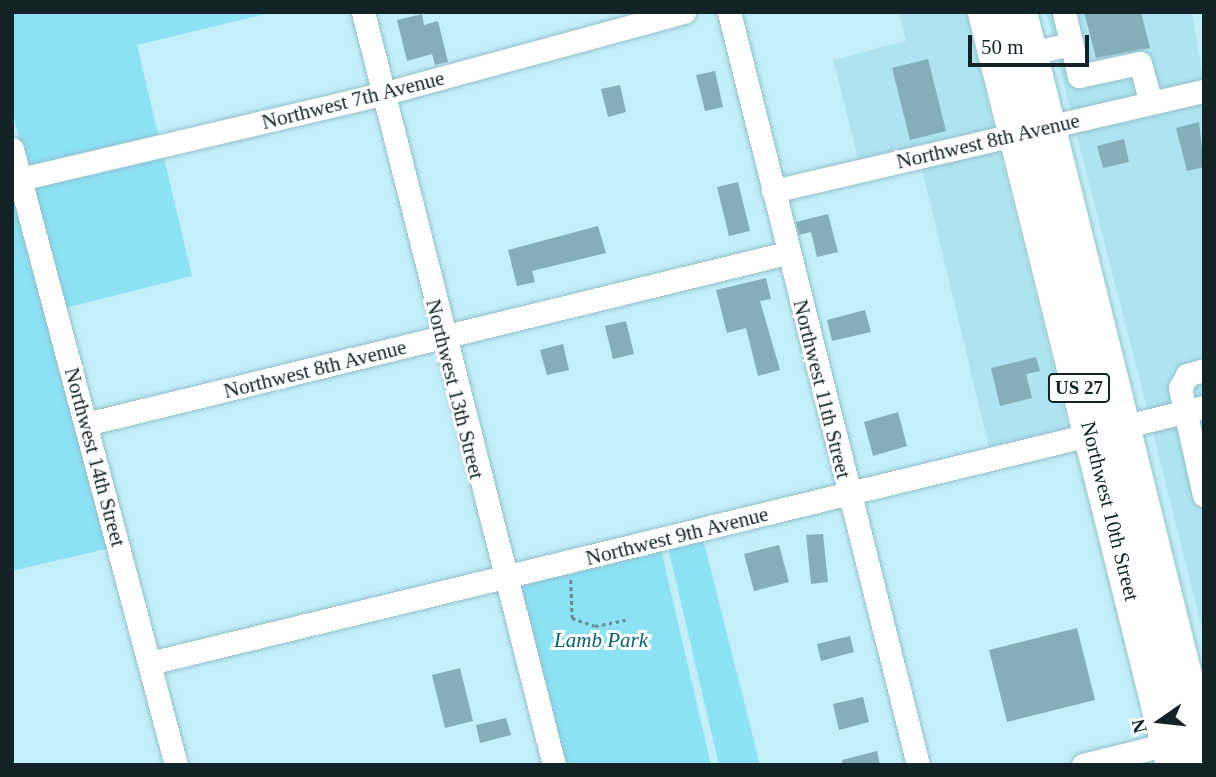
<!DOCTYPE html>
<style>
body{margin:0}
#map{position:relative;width:1216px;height:777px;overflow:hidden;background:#c3eff9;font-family:Georgia,serif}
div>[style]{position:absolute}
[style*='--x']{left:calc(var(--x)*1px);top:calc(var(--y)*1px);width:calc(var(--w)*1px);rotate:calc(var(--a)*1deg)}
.built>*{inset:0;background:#aee4f0}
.green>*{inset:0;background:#8ce1f4}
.building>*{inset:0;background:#84afb9}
.path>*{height:2.5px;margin-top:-1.25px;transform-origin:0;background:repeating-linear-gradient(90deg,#6a8990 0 3.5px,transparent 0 7px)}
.roads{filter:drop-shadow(0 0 2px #94bfc9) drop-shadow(0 0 2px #94bfc9)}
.minor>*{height:23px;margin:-11.5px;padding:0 11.5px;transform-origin:11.5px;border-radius:11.5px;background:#fff}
.highway>*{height:35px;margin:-17.5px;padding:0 17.5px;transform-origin:17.5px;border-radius:17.5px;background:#fff}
span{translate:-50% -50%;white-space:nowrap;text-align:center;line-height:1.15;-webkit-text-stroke:6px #fff;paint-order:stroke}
.shield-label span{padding:2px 5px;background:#fff;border:2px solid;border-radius:5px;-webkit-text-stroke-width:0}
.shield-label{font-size:19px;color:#122327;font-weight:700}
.street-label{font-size:21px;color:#122327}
.park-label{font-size:21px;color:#0b616f;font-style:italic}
.frame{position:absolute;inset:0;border:14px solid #122327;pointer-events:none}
.north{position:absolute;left:1125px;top:686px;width:70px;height:70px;-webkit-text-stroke:5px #fff;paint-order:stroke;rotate:256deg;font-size:19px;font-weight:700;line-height:28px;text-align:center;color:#122327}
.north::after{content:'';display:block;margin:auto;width:24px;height:32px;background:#122327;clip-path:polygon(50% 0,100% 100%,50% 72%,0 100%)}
.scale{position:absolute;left:968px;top:35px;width:121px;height:32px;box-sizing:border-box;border:4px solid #122327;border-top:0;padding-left:9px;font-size:21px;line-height:24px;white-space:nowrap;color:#122327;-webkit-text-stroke:5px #fff;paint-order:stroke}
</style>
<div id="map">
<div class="built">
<i style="clip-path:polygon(899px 12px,966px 12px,994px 131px,859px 162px,833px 60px,906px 41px)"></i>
<i style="clip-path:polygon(1046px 12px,1192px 12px,1204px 83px,1071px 113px)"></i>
<i style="clip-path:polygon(1204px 100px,1204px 399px,1148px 412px,1075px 129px)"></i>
<i style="clip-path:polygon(998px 147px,1069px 431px,990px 451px,921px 165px)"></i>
<i style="clip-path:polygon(1204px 416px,1204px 636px,1152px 428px)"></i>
</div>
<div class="green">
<i style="clip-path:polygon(12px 12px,274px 12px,137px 45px,159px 138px,27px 169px,12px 111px)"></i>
<i style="clip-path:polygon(163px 154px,192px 276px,65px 308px,31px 184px)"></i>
<i style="clip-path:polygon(12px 188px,110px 548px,12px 571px)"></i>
<i style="clip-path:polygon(703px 539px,760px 765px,719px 765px,668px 547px)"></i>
<i style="clip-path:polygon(659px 541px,711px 765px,554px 765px,504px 579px)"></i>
</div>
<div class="building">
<i style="clip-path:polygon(1084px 12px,1141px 12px,1150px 48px,1096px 58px)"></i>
<i style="clip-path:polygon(422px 14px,424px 25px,438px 21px,448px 62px,435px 65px,432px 54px,407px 61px,397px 20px)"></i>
<i style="clip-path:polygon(928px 59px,946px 131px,910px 140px,892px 68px)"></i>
<i style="clip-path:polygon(715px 71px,723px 107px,705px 111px,696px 75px)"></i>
<i style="clip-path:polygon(620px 85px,626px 112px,608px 117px,601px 89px)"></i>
<i style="clip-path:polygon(1199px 122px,1204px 167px,1187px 171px,1176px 128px)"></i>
<i style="clip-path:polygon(1124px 139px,1129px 162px,1103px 168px,1097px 146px)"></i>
<i style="clip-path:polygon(738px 182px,750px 231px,729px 236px,717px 187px)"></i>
<i style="clip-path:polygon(828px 214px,838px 252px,817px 257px,811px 232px,799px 235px,796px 222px)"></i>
<i style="clip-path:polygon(598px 226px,606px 253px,532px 271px,535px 282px,517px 286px,508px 250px)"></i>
<i style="clip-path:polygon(766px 278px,771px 299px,760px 301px,780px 370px,758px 376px,746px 328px,727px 333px,716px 290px)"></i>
<i style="clip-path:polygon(865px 310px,871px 332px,832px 341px,827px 320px)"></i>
<i style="clip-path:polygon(626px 321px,634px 354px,613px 359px,605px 326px)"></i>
<i style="clip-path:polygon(563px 344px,569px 370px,547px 375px,540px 350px)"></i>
<i style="clip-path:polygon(1036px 357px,1040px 371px,1026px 374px,1032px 398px,1000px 406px,991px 368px)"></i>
<i style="clip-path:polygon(898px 412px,907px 446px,873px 456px,864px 422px)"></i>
<i style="clip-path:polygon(823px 534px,828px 582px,811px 584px,806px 535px)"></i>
<i style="clip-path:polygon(779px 545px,789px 582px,754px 591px,744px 554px)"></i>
<i style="clip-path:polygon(1077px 628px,1095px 700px,1007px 722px,989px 650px)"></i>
<i style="clip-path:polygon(850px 636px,854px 652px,821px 661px,817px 644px)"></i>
<i style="clip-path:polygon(460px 668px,473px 721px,445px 728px,432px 675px)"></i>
<i style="clip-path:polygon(863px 697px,869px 722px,839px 730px,833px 704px)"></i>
<i style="clip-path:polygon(506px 718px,511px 735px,480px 743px,476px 725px)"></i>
<i style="clip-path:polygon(877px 751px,880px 765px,842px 765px,842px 760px)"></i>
</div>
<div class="path">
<i style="--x:571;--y:580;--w:38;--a:88"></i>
<i style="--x:572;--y:618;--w:24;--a:19"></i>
<i style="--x:595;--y:626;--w:31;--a:-11"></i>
</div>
<div class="roads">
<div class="minor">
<i style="--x:363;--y:12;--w:777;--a:75.77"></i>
<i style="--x:729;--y:12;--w:776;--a:75.91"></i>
<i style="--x:1064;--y:12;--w:66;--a:76.8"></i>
<i style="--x:1079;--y:76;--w:62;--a:-12"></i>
<i style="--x:1140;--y:63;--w:41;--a:74.6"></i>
<i style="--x:1030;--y:53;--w:42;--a:-12.4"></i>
<i style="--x:12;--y:149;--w:637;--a:75.09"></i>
<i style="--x:20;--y:179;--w:372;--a:-13.2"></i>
<i style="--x:382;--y:94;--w:313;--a:-15.2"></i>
<i style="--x:773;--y:191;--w:442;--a:-13.1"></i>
<i style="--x:1204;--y:370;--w:18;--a:164"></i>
<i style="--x:1187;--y:375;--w:15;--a:118"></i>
<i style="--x:1180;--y:388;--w:110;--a:77.4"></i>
<i style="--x:86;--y:424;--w:722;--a:-13.71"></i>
<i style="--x:150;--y:663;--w:1085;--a:-13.65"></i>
<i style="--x:1083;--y:765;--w:100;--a:-13.9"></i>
</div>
<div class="highway">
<i style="--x:985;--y:12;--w:776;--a:75.98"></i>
<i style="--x:1019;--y:12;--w:766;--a:76.02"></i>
</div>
</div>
<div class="shield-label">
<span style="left:1079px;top:388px">US 27</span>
</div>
<div class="street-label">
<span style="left:353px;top:100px;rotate:-14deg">Northwest 7th Avenue</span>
<span style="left:988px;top:141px;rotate:-13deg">Northwest 8th Avenue</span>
<span style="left:315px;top:369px;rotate:-14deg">Northwest 8th Avenue</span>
<span style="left:455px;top:389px;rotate:76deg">Northwest 13th Street</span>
<span style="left:822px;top:389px;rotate:76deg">Northwest 11th Street</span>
<span style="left:95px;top:457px;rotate:75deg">Northwest 14th Street</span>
<span style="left:1110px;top:511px;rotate:76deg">Northwest 10th Street</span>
<span style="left:677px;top:536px;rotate:-14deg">Northwest 9th Avenue</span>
</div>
<div class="park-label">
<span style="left:601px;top:640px">Lamb Park</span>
</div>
<div class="frame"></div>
<div class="north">N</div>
<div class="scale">50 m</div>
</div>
